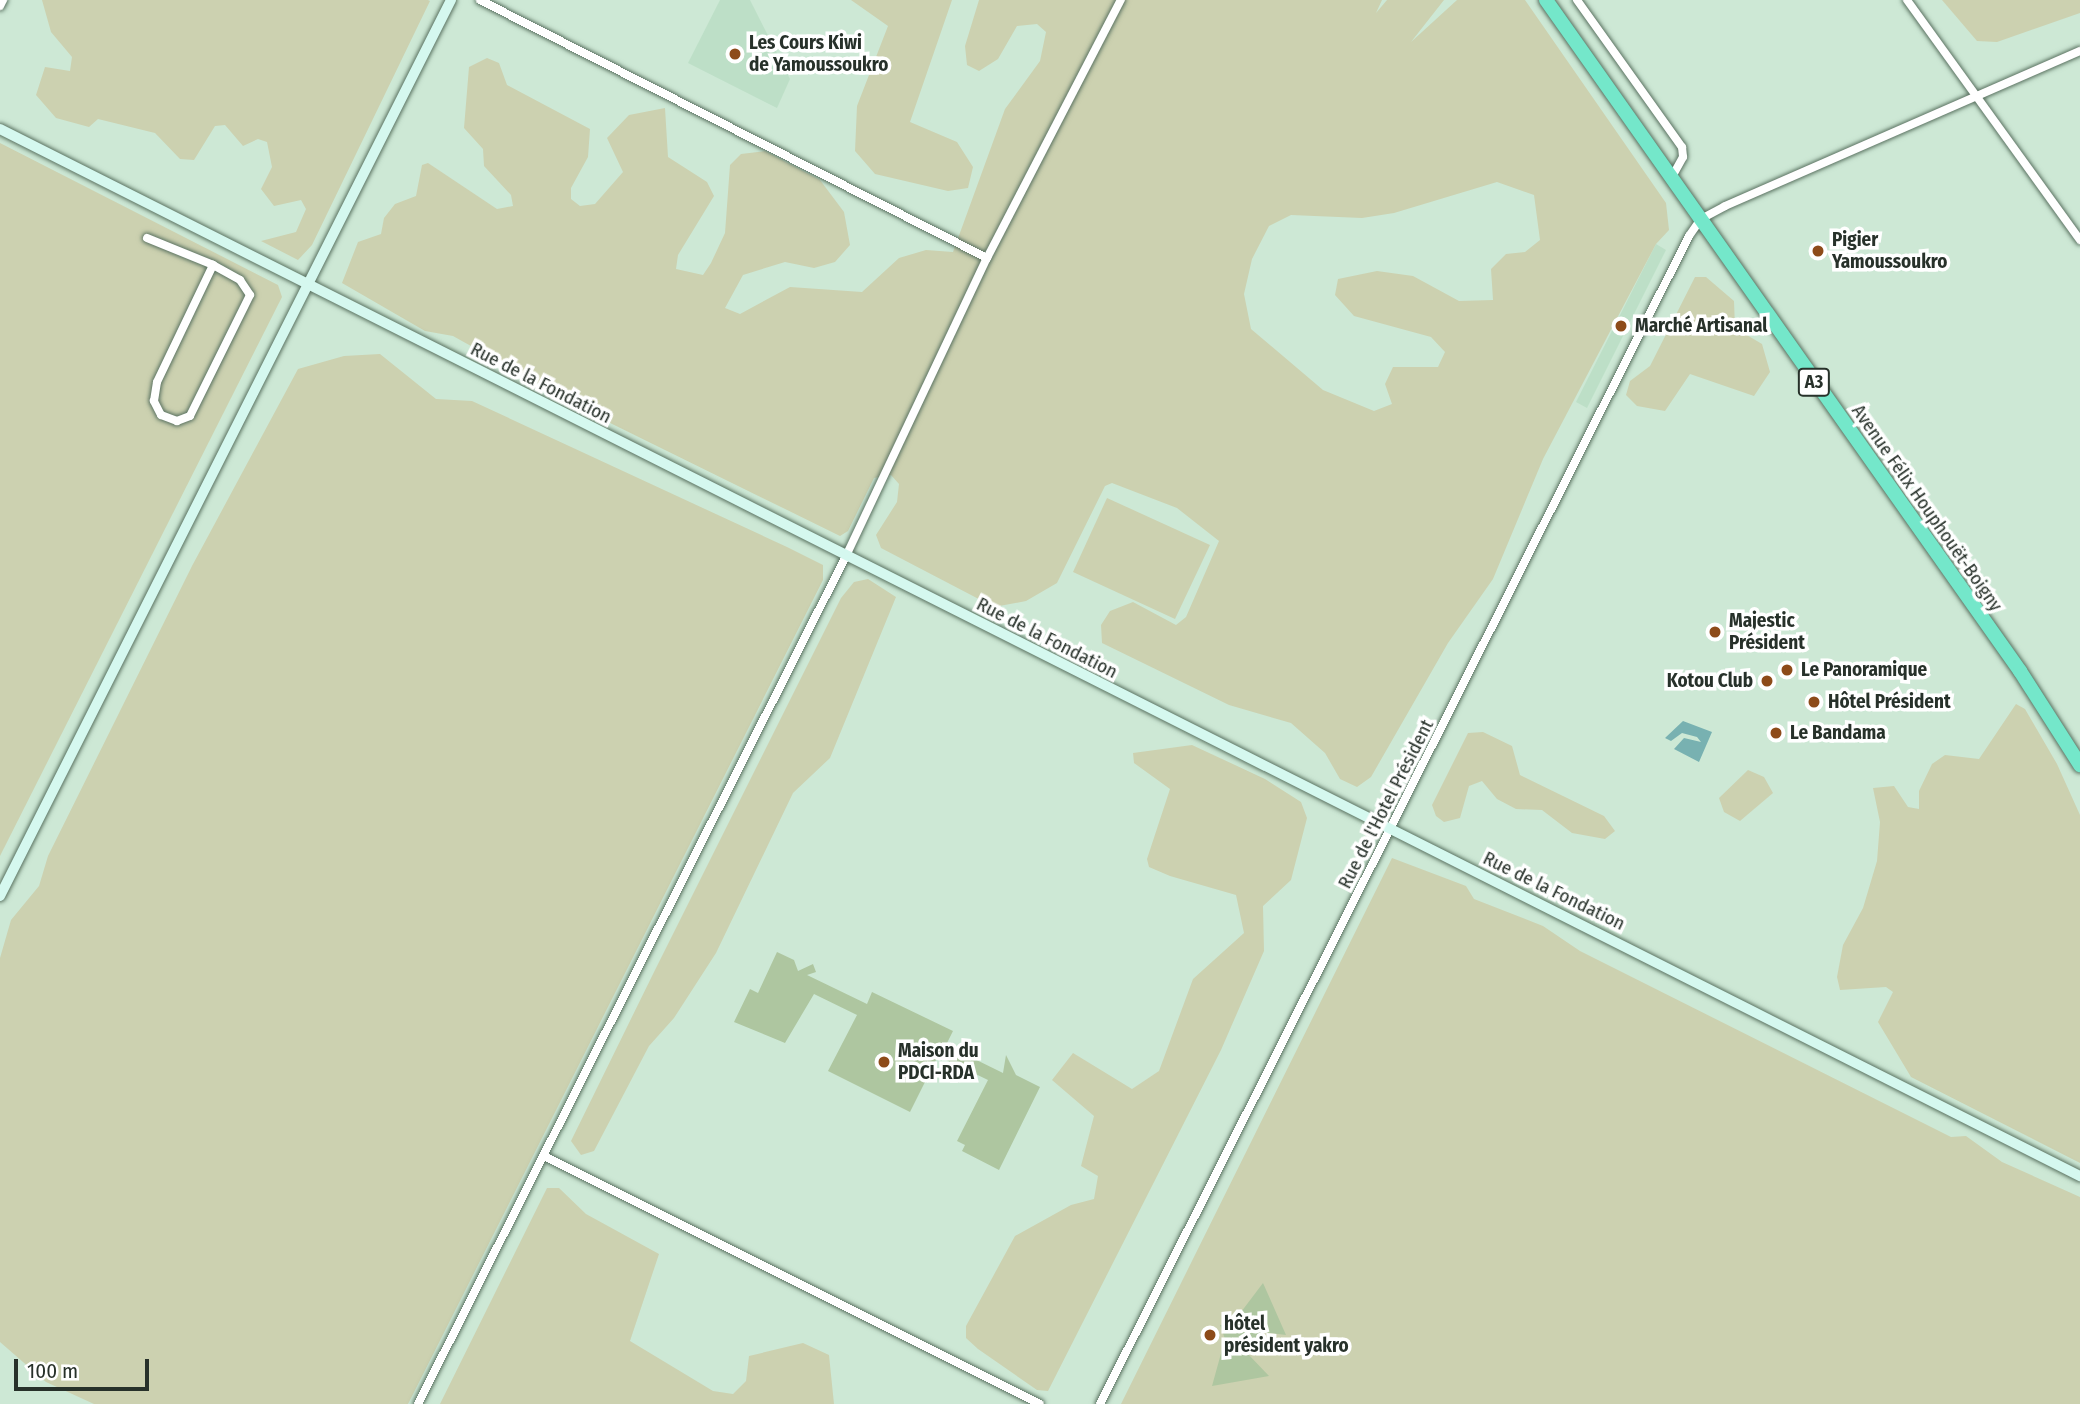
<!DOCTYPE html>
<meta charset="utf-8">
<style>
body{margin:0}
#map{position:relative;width:2080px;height:1404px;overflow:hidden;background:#cde8d5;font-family:"Fira Sans Condensed",sans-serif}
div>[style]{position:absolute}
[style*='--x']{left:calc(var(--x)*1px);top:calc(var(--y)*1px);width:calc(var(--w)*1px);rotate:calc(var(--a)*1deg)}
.built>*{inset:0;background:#bddfc7}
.green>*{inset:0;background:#ccd1b0}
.water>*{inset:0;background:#78b1b1}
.building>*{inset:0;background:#aec6a0}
.roads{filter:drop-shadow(0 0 2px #5a7261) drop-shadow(0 0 2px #5a7261)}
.street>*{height:8px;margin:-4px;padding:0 4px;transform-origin:4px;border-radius:4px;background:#fff}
.secondary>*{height:10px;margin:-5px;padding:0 5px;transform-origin:5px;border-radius:5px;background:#d5f8ef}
.highway>*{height:14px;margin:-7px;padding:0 7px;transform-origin:7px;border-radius:7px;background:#74e7ca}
.dots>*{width:19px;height:19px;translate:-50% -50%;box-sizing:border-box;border:4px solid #fff;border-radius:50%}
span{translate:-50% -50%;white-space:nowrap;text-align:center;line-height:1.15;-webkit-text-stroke:7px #fff;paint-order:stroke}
.shield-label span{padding:2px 5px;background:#fff;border:2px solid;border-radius:5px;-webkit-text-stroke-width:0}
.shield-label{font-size:18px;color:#27312a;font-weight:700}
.poi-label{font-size:19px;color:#27312a;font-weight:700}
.left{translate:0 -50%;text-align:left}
.right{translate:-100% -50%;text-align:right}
.street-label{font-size:19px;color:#27312a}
.scale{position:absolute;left:14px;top:1359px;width:135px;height:32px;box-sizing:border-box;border:4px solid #27312a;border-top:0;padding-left:9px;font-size:21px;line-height:24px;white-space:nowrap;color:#27312a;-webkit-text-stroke:5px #fff;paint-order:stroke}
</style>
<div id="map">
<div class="built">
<i style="clip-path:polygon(720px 0,750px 0,790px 79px,777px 108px,688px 63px)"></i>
<i style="clip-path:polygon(1656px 244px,1666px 250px,1587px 408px,1576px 402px)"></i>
</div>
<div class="green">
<i style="clip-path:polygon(42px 0,428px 0,430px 1px,312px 245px,298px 260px,261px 241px,296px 232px,306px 209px,301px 200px,274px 206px,261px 189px,272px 167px,267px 142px,258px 139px,243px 146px,225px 125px,215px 126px,194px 160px,180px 159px,155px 133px,98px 119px,89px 127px,56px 118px,36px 95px,45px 67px,70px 71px,72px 57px,51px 32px)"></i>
<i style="clip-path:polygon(851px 0,952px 0,910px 122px,957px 142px,973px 167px,968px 188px,948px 191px,875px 174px,855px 151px,857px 106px,888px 26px)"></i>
<i style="clip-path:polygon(evenodd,979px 0,1382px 0,1376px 13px,1387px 0,1444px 0,1411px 42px,1457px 0,1525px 0,1666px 203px,1669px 230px,1656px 244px,1543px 459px,1493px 579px,1448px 643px,1371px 777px,1357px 787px,1340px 779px,1325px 753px,1291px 723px,1229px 705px,1102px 643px,1101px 625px,1110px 611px,1133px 602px,1176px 625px,1186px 617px,1219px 541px,1177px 508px,1112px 483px,1105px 486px,1057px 583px,1026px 601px,994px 607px,881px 548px,876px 535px,897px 502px,899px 484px,891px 475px,874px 478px,848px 531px,840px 536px,602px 419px,453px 336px,425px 331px,342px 283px,358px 242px,381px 234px,384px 218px,395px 204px,416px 196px,422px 165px,428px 163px,497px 209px,513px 206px,511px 195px,484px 166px,483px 149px,464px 128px,469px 67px,487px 58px,499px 63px,507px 85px,590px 129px,588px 157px,571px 188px,571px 199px,580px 206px,595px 204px,623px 172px,607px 138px,629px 115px,665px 108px,668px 157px,707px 182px,714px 196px,678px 255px,676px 269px,703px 275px,711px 263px,725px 233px,730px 165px,741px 154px,765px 151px,820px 180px,844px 212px,850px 245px,835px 262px,814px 268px,785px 262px,743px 275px,725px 308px,740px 314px,790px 287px,862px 292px,899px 258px,926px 250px,953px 252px,1005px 109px,1040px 61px,1046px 32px,1037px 24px,1017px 26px,998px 59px,979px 71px,967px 65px,965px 46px,979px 0,1497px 182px,1534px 195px,1540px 240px,1525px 252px,1506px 254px,1491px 269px,1493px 300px,1459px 301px,1413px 276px,1377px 271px,1338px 279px,1335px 295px,1354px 316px,1431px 337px,1445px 352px,1438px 367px,1393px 367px,1385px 384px,1392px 404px,1374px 411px,1323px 390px,1251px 329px,1244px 294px,1252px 259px,1269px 226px,1291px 215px,1362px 218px,1394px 213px,1497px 182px)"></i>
<i style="clip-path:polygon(1942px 0,2080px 0,2080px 13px,1997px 42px,1977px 41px)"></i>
<i style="clip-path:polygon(0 143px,278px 285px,282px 297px,0 856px)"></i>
<i style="clip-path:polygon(1695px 277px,1706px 277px,1734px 301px,1735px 328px,1762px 344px,1770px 372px,1754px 396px,1690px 374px,1665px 411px,1637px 406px,1626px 395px,1630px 381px,1650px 366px)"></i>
<i style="clip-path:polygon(380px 354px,436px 399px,472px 401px,787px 547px,823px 565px,823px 580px,408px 1404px,94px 1404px,46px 1382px,0 1342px,0 958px,11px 920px,39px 886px,48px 856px,192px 566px,298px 369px,344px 356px)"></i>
<i style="clip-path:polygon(1107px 498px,1210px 545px,1175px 619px,1073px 572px)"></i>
<i style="clip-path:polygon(868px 579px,896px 597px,830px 758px,793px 793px,716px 953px,674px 1018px,649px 1046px,594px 1151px,581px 1155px,571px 1141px,655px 970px,841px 598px,854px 582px)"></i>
<i style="clip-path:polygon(2016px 704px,2025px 709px,2057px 764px,2080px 815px,2080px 1163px,1911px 1077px,1878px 1022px,1893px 992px,1886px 987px,1840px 990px,1837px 977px,1843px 945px,1863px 908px,1877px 861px,1880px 822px,1873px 788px,1894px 786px,1908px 807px,1919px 809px,1919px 791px,1932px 764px,1945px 755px,1979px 759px)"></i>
<i style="clip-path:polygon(1483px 732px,1512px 746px,1520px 775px,1604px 816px,1615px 831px,1605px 839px,1572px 833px,1542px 810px,1516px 809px,1497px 799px,1482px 781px,1469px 786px,1460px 818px,1444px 822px,1436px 816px,1432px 805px,1468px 733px)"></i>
<i style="clip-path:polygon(1192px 745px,1265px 779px,1301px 802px,1307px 818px,1291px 880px,1263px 906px,1264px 951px,1221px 1050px,1048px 1391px,1037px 1390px,978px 1349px,966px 1338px,966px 1326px,1015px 1236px,1071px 1205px,1094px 1199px,1098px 1176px,1081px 1166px,1094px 1116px,1052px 1080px,1073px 1053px,1132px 1089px,1159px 1071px,1193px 979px,1244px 933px,1236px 895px,1170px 876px,1149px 867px,1147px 859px,1170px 789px,1134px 763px,1133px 753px)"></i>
<i style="clip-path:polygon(1748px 770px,1764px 777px,1773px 793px,1740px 821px,1724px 812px,1719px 798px)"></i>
<i style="clip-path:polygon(1392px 858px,1466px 886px,1474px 899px,1543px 926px,1580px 951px,1951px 1137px,1966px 1136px,2002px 1162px,2080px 1197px,2080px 1404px,1121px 1404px)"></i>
<i style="clip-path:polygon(547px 1188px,559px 1188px,586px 1214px,659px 1254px,630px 1341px,713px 1391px,733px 1394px,746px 1381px,749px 1356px,803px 1343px,829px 1355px,834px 1404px,440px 1404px)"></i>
</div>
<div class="water">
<i style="clip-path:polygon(1683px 721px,1712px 732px,1699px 762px,1674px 749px,1684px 738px,1701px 742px,1697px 737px,1682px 733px,1671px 741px,1665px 738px)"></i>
</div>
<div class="building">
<i style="clip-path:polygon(777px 952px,794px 960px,798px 971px,813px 964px,816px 972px,807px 975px,867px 1004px,872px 992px,953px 1031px,946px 1045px,1003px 1073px,1006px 1055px,1016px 1075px,1040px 1087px,999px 1170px,962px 1151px,965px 1145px,957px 1141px,988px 1080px,938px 1056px,910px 1112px,828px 1071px,857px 1015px,814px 994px,785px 1043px,734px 1022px,750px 989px,758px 993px)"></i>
<i style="clip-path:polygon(1263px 1283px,1286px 1335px,1263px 1332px,1255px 1350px,1247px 1353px,1269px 1376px,1212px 1386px,1225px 1339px,1220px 1325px,1232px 1324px)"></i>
</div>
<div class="roads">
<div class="street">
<i style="--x:480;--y:0;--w:569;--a:26.97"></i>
<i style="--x:1577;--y:0;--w:181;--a:54.5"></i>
<i style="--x:1682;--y:147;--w:10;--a:84"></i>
<i style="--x:1683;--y:157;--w:25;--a:119"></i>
<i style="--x:1907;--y:0;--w:296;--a:54.2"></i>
<i style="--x:0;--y:6;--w:7;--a:-63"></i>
<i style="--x:147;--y:238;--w:71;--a:22.2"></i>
<i style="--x:213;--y:265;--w:31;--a:29"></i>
<i style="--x:240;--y:280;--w:18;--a:56"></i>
<i style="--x:250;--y:295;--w:135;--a:116.4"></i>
<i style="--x:190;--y:416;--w:14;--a:159"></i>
<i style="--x:177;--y:421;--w:17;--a:-159"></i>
<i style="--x:161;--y:415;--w:16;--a:-117"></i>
<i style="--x:154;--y:401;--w:19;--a:-81"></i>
<i style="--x:157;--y:382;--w:130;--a:-64.4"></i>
<i style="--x:546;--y:1157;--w:552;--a:26.57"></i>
<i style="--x:418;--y:1404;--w:950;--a:-63.22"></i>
<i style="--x:846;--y:556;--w:330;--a:-64.7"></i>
<i style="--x:987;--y:258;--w:291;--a:-62.6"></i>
<i style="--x:1100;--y:1404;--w:1308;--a:-63.24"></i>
<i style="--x:1689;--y:236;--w:21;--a:-55"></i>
<i style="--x:1701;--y:219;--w:27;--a:-28"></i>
<i style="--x:1725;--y:206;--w:387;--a:-23.6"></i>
</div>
<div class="secondary">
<i style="--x:0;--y:129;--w:2329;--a:26.72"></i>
<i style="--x:0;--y:896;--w:1003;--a:-63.28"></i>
</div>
<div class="highway">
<i style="--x:1546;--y:0;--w:822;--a:54.76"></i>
<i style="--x:2020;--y:671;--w:112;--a:57.4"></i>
</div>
</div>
<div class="dots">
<i style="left:735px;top:54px;background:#8d4b19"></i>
<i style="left:1818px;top:251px;background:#8d4b19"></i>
<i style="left:1621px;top:326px;background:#8d4b19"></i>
<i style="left:1715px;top:632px;background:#8d4b19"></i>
<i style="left:1787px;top:670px;background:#8d4b19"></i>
<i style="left:1767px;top:681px;background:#8d4b19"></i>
<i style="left:1814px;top:702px;background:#8d4b19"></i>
<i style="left:1776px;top:733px;background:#8d4b19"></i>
<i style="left:884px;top:1062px;background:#8d4b19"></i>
<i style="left:1210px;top:1335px;background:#8d4b19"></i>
</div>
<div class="shield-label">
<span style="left:1814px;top:382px">A3</span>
</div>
<div class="poi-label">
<span class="left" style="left:749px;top:54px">Les Cours Kiwi<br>de Yamoussoukro</span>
<span class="left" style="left:1832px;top:251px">Pigier<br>Yamoussoukro</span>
<span class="left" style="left:1635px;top:326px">Marché Artisanal</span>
<span class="left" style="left:1729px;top:632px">Majestic<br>Président</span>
<span class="left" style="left:1801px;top:670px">Le Panoramique</span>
<span class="right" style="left:1753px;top:681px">Kotou Club</span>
<span class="left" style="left:1828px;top:702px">Hôtel Président</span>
<span class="left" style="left:1790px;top:733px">Le Bandama</span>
<span class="left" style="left:898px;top:1062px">Maison du<br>PDCI-RDA</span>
<span class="left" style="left:1224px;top:1335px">hôtel<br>président yakro</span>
</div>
<div class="street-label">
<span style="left:541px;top:383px;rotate:27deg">Rue de la Fondation</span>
<span style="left:1927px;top:508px;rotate:55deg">Avenue Félix Houphouët-Boigny</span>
<span style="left:1047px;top:638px;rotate:27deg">Rue de la Fondation</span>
<span style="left:1386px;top:804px;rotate:-63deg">Rue de l'Hotel Président</span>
<span style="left:1554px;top:891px;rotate:26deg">Rue de la Fondation</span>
</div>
<div class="scale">100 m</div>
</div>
